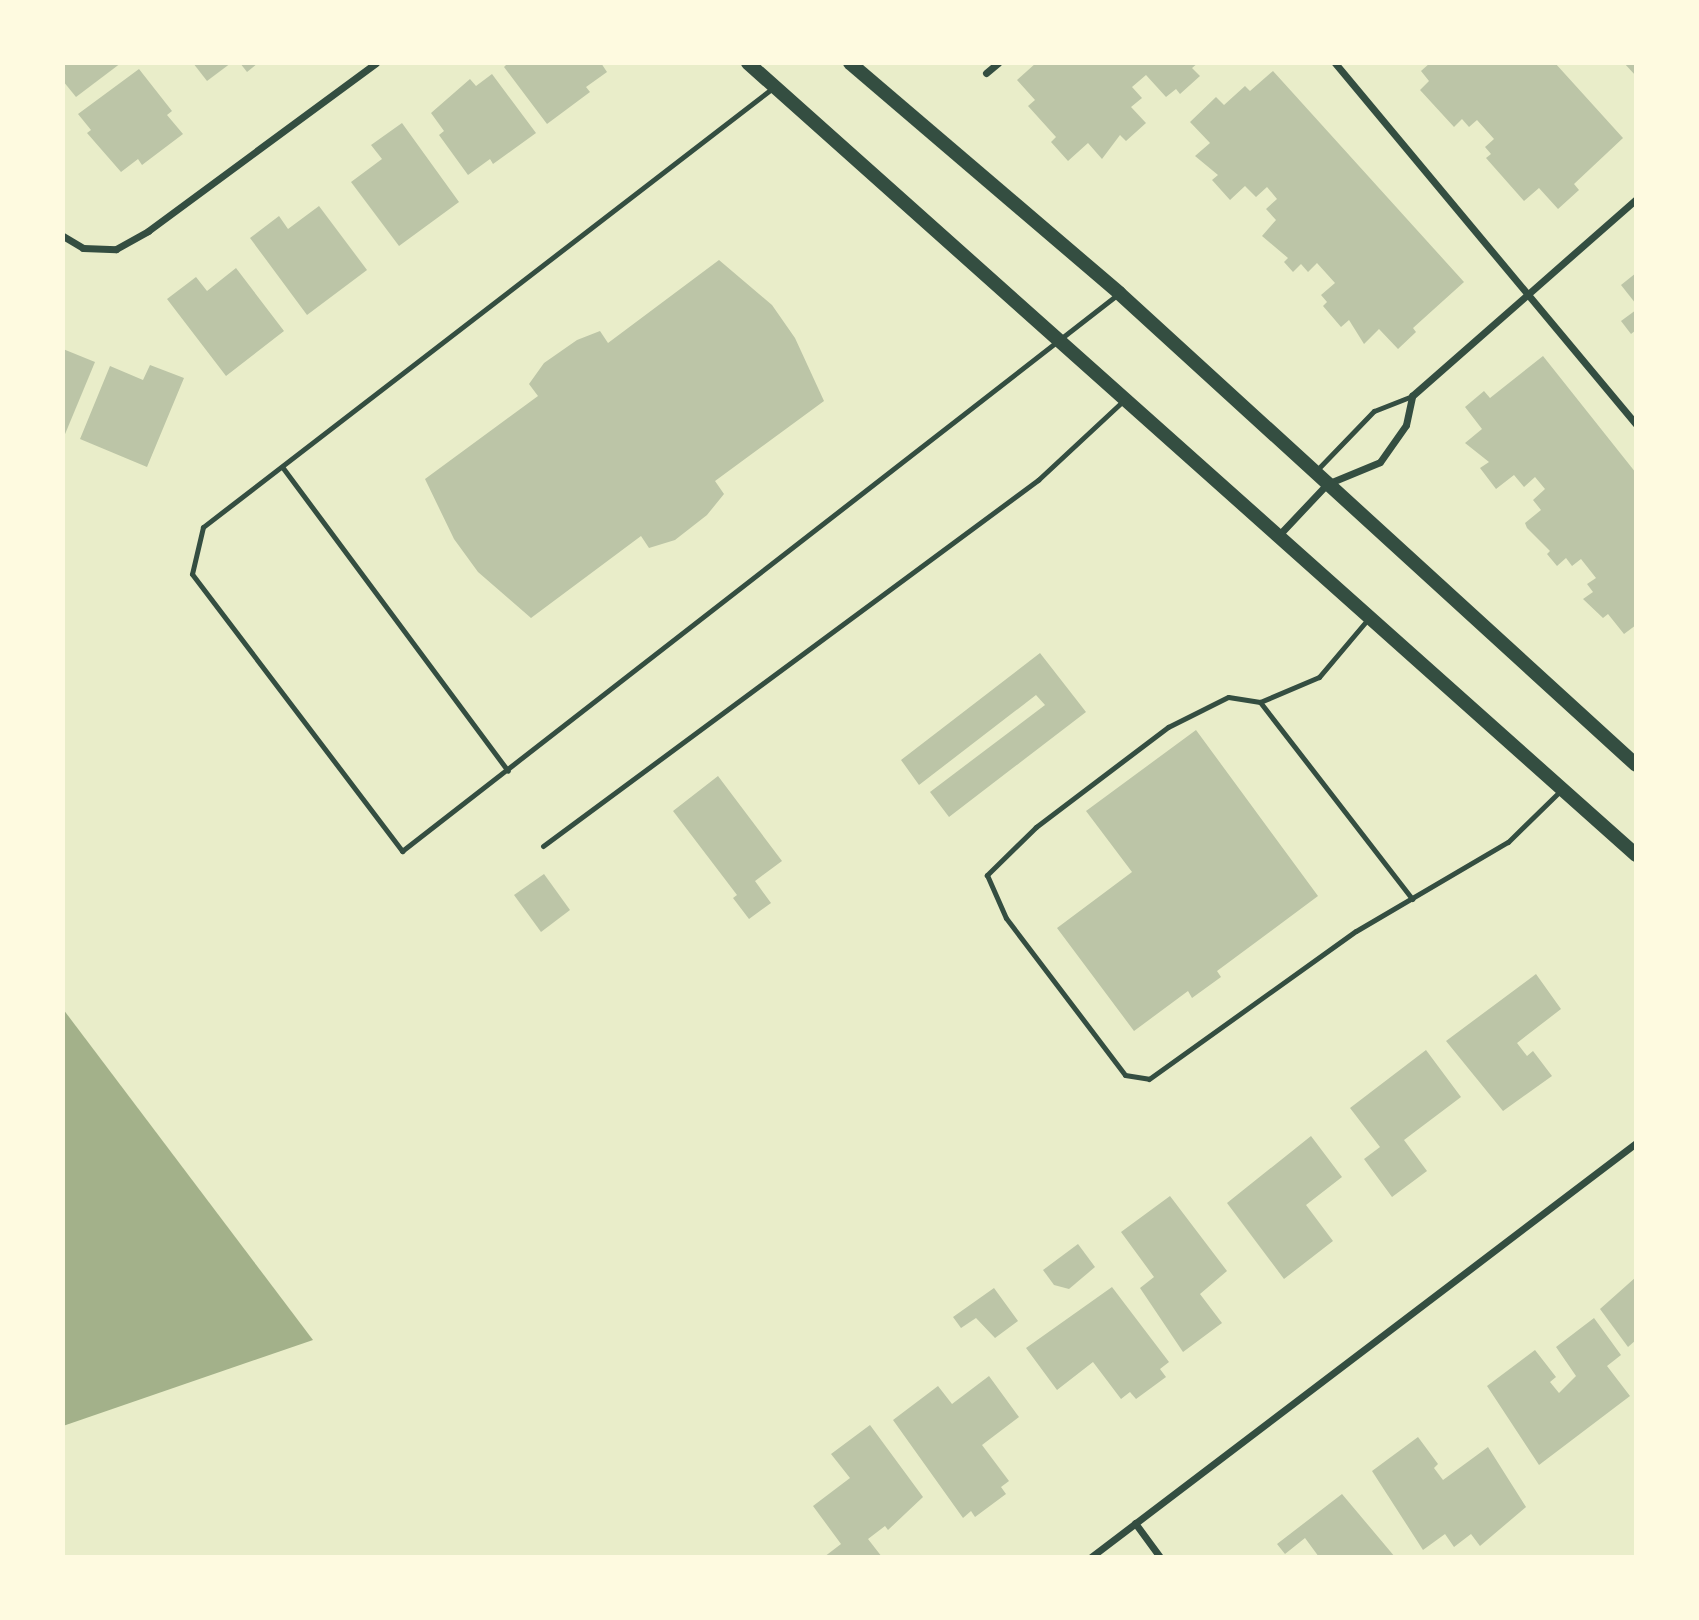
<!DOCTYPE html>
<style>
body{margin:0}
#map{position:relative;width:1699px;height:1620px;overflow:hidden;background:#e9edc9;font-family:"Alegreya Sans",sans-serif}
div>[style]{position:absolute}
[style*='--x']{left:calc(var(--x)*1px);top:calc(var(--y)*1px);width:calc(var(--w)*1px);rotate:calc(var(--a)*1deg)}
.water>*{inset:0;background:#a3b18a}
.building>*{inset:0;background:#bcc5a7}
.service>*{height:5px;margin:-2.5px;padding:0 2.5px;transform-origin:2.5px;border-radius:2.5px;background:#344e41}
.minor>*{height:7px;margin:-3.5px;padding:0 3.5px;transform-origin:3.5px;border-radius:3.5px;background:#344e41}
.secondary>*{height:14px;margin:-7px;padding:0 7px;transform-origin:7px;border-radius:7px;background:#344e41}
span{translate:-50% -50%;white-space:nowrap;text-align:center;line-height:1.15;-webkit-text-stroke:7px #fefae0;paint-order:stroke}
.frame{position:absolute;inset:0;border:65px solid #fefae0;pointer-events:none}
</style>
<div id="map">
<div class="water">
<i style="clip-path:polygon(63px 1009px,313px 1340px,63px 1426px)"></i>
</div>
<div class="building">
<i style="clip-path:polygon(63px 63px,121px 63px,76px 97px,63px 81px)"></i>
<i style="clip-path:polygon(193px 63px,231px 63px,207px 81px)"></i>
<i style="clip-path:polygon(240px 63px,258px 63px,247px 72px)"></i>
<i style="clip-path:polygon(508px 63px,601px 63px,607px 72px,586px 87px,590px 92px,547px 124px,504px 67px)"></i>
<i style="clip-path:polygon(1036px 63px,1198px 63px,1192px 68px,1200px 76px,1180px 94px,1176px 89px,1166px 97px,1146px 75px,1132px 87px,1142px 98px,1131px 107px,1146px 123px,1126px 141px,1120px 135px,1102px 159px,1088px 143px,1068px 161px,1051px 142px,1056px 137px,1028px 106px,1035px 100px,1017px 80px)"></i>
<i style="clip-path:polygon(1430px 63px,1555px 63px,1623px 138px,1574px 184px,1579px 190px,1558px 209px,1539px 188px,1524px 201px,1486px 158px,1491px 154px,1485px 147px,1494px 139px,1477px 120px,1469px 127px,1462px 119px,1454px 127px,1420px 90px,1429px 81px,1421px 71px)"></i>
<i style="clip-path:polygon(1624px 63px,1636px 63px,1636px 76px)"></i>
<i style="clip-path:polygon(139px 69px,172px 111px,167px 115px,183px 134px,142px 165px,138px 159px,121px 172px,87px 133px,91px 130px,78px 114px)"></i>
<i style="clip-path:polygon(1273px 71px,1464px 282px,1413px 328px,1416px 332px,1398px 349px,1379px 329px,1364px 344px,1349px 320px,1341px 327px,1323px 306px,1327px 302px,1321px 295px,1335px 283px,1317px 263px,1308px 272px,1301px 264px,1293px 272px,1284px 262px,1288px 258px,1262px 236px,1276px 220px,1266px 209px,1277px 199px,1267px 187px,1256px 197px,1245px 186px,1230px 200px,1212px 180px,1218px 175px,1195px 156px,1210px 143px,1190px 122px,1216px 97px,1224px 105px,1245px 86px,1250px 91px)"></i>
<i style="clip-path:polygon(492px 74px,536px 133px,493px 164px,490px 159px,468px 175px,439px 135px,444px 131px,431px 113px,470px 79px,476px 86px)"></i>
<i style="clip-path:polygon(402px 123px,459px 202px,399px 246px,351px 182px,382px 159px,371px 145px)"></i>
<i style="clip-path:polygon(319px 206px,367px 270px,307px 315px,250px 238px,279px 216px,288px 229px)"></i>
<i style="clip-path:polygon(719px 260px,772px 305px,795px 338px,824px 401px,715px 481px,724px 494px,707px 515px,675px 540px,649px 548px,641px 536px,531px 618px,478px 572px,454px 539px,425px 479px,538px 396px,529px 384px,544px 363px,577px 340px,600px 331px,608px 343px)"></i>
<i style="clip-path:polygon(236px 268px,284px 331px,226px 376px,167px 299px,196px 277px,207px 291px)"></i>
<i style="clip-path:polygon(1636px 273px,1636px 304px,1621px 285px)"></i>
<i style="clip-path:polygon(1636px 310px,1636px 330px,1631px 334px,1621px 321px)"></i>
<i style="clip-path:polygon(63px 349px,95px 362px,63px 439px)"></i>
<i style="clip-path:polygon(1543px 356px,1636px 473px,1636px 625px,1624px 634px,1608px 614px,1603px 618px,1583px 599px,1593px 592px,1587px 584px,1596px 578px,1581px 559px,1572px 566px,1566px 558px,1557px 566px,1547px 554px,1550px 551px,1527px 528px,1525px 523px,1541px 510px,1533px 500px,1545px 489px,1535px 477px,1524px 487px,1514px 475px,1496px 489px,1480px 468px,1489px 462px,1465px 443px,1482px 429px,1465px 407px,1484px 391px,1490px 398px)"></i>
<i style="clip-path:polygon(150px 365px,184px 378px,147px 467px,80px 439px,110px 366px,143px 380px)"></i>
<i style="clip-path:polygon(1040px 653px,1086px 712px,949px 817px,930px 792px,1045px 705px,1036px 695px,919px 785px,901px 760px)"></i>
<i style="clip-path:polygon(1196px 730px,1318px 896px,1217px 971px,1221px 977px,1192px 998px,1188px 991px,1134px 1031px,1057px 928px,1132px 872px,1086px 811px)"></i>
<i style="clip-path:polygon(718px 776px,782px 861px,755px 881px,771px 903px,749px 919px,733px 898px,737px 895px,673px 811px)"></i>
<i style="clip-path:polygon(544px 874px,570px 910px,541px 932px,514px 895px)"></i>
<i style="clip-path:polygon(1536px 974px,1561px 1009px,1517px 1043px,1527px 1056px,1533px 1051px,1552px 1076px,1503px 1111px,1446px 1041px)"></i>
<i style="clip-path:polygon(1426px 1050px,1461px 1097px,1404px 1140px,1427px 1171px,1392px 1197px,1364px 1159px,1380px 1147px,1350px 1108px)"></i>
<i style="clip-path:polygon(1311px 1136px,1342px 1177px,1306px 1205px,1333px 1241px,1284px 1279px,1227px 1203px)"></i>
<i style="clip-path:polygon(1170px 1196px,1227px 1271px,1200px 1294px,1222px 1323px,1183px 1352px,1140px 1288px,1154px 1277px,1121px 1232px)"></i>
<i style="clip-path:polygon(1078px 1244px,1095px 1267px,1069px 1289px,1054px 1285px,1043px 1270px)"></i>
<i style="clip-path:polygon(1636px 1277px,1636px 1340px,1628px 1347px,1600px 1309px)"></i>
<i style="clip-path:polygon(1112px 1287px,1169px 1362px,1160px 1369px,1166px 1377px,1136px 1399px,1130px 1392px,1121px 1399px,1093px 1362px,1057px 1390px,1026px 1348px)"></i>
<i style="clip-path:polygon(994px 1288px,1018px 1321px,995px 1338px,976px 1318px,961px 1328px,953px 1317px)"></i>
<i style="clip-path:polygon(1594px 1318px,1621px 1355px,1607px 1366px,1630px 1396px,1539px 1465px,1487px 1386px,1535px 1350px,1556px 1377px,1550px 1382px,1559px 1393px,1576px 1376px,1556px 1347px)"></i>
<i style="clip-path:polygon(989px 1376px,1019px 1417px,982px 1445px,1009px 1481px,1001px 1487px,1006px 1494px,975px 1517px,971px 1511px,963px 1518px,893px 1420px,938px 1386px,952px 1404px)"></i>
<i style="clip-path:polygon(870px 1425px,923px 1497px,888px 1530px,885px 1526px,868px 1539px,882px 1557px,824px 1557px,841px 1544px,813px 1506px,850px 1478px,831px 1454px)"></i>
<i style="clip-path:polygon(1418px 1437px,1438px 1464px,1434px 1468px,1443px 1480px,1488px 1447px,1526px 1507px,1480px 1546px,1471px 1534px,1454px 1547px,1445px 1534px,1423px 1550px,1372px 1471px)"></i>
<i style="clip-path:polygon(1342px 1494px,1395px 1557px,1319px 1557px,1305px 1538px,1285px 1554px,1277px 1544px)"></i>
</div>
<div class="service">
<i style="--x:774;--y:87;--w:721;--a:142.38"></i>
<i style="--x:203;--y:527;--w:48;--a:103.2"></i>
<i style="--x:192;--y:574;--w:348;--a:52.8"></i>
<i style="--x:402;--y:851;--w:906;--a:-37.87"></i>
<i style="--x:283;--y:468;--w:377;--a:53.4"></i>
<i style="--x:1315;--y:472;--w:85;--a:-46"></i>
<i style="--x:1374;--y:411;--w:41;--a:-21.5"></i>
<i style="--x:1368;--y:619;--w:76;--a:130.2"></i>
<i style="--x:1319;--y:677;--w:64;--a:157"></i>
<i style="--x:1260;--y:702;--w:32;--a:-171"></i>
<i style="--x:1228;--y:697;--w:67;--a:153.4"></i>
<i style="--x:1168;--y:727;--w:166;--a:142.9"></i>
<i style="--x:1036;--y:827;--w:69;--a:135.6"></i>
<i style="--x:987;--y:875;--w:47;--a:66.2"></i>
<i style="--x:1006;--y:918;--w:197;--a:52.8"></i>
<i style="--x:1125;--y:1075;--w:24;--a:9"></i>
<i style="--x:1149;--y:1079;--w:254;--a:-35.6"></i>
<i style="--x:1356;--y:931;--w:176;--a:-30.4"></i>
<i style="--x:1508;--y:842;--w:73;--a:-44.4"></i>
<i style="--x:1260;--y:702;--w:249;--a:52.3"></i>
<i style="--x:543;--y:846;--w:616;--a:-36.48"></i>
<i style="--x:1038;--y:480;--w:116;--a:-42.9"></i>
</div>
<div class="minor">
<i style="--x:1335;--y:63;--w:470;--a:50.2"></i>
<i style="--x:986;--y:73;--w:16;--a:-40"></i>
<i style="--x:63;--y:236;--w:23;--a:31"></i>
<i style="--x:83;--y:248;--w:33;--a:2"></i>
<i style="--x:116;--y:249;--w:37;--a:-29"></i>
<i style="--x:148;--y:231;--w:283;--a:-36.4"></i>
<i style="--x:1278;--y:536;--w:71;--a:-46.7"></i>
<i style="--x:1327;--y:484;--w:57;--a:-22.5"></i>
<i style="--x:1380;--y:462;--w:45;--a:-54.9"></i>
<i style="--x:1406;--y:425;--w:30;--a:-78"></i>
<i style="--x:1412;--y:396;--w:298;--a:-41.3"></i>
<i style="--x:1135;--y:1523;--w:42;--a:53.7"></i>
<i style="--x:1091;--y:1557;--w:684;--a:-37.22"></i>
</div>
<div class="secondary">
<i style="--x:748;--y:63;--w:1190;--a:41.73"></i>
<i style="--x:850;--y:63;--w:354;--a:40.5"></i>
<i style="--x:1119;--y:293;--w:700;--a:42.39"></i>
</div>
<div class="frame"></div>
</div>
